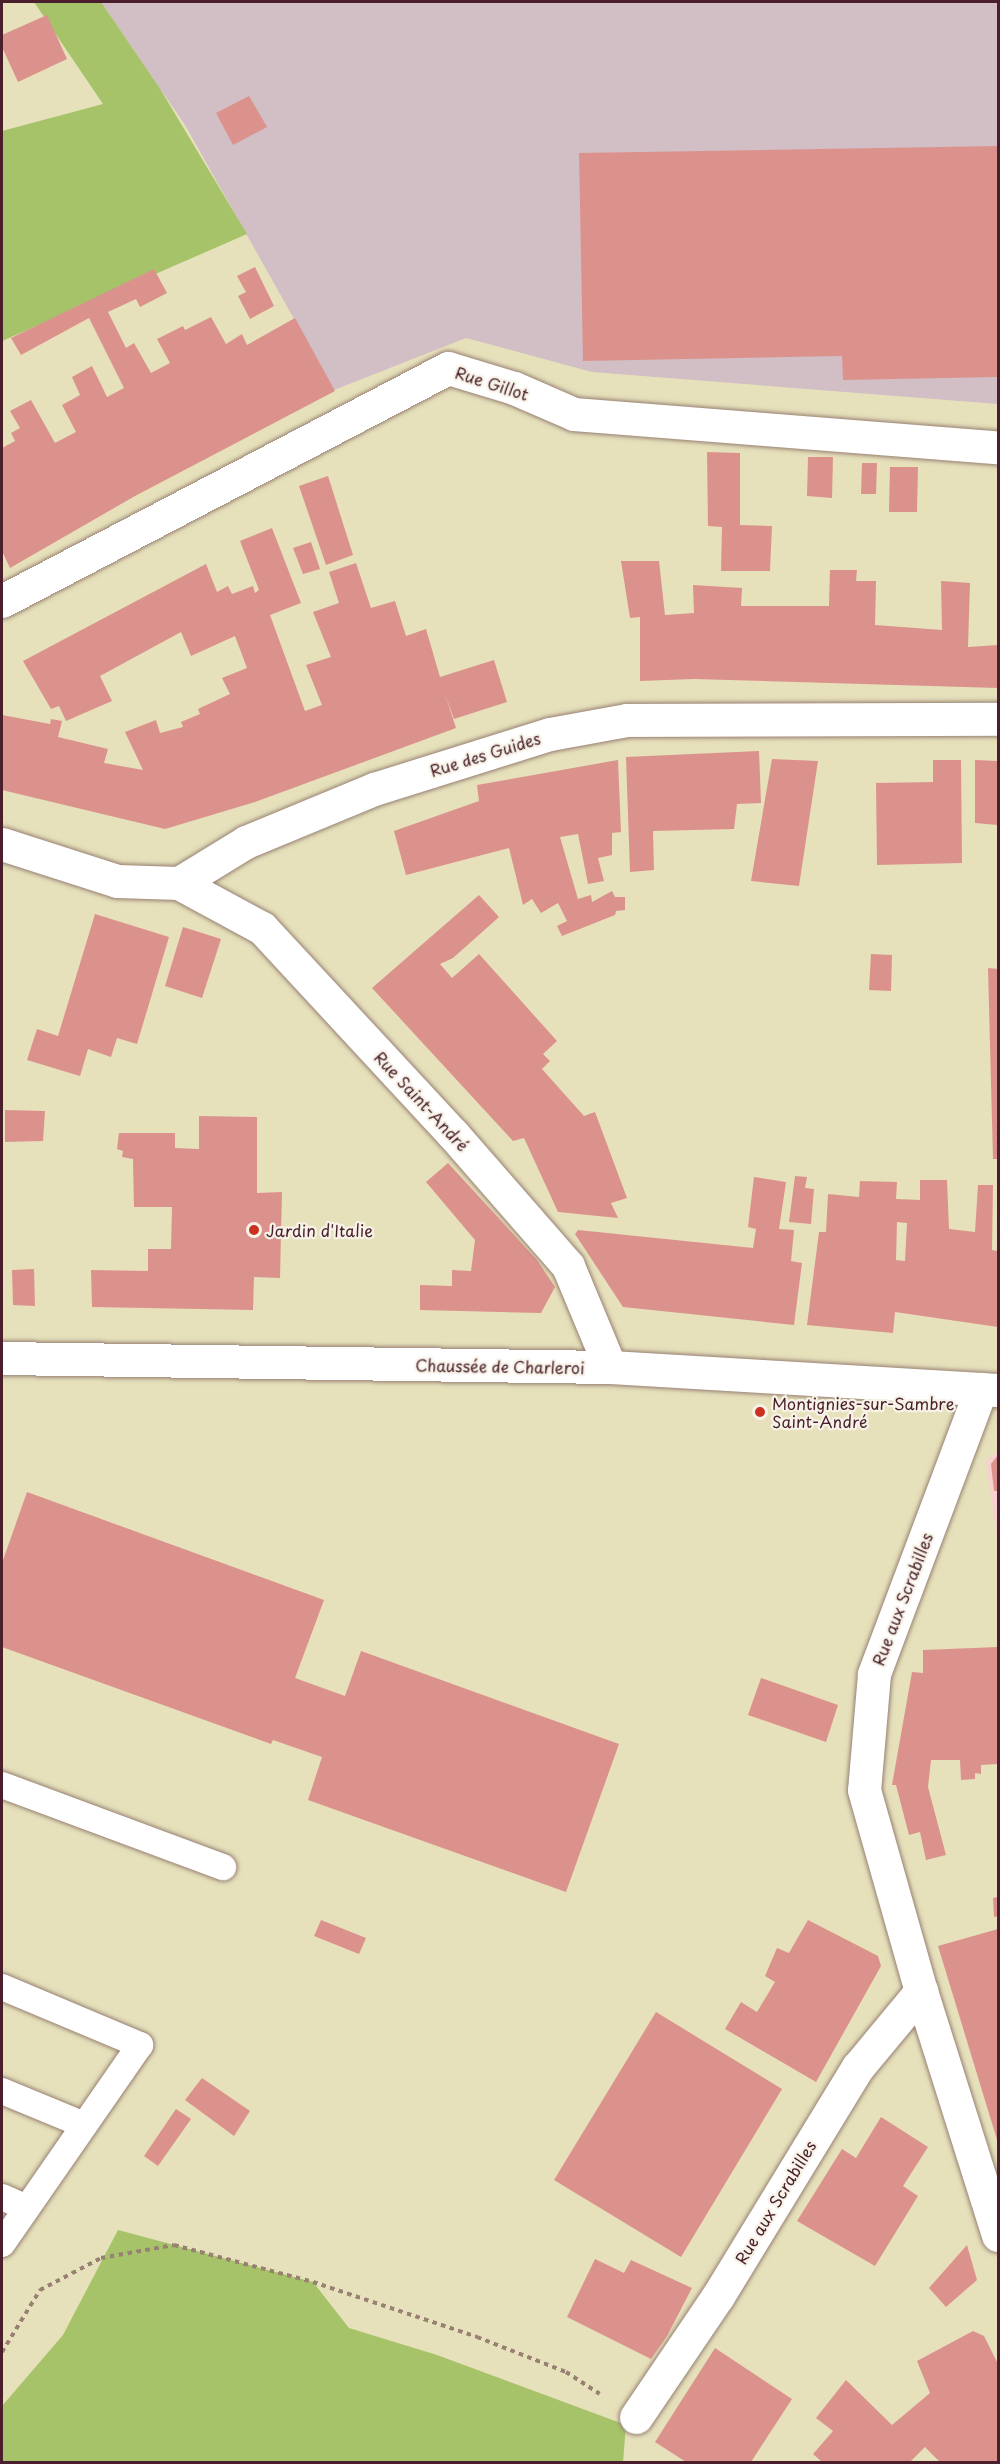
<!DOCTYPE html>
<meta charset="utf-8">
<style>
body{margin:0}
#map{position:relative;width:1000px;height:2464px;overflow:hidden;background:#e6e0bb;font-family:"Playpen Sans",sans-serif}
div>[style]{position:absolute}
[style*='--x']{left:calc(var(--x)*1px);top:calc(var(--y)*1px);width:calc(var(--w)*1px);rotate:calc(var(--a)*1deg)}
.built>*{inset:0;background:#f7d0cf}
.industrial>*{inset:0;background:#d2bec5}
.green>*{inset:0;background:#a6c36a}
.building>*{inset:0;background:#dc928c}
.path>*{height:4px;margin-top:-2px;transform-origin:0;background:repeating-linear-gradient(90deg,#988073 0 4.5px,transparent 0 9px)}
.roads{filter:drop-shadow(0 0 2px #988073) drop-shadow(0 0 2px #988073)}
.lane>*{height:26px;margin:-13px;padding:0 13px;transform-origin:13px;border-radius:13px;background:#fff}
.street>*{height:33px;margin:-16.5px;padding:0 16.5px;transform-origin:16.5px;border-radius:16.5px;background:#fff}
.secondary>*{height:33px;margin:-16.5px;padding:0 16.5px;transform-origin:16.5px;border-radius:16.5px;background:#fff}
.dots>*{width:16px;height:16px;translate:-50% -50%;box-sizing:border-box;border:3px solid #f7f3e8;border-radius:50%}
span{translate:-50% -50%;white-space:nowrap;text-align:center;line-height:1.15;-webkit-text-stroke:4.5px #f7f3e8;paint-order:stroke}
.street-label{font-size:16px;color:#4a1f2b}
.poi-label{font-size:16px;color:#4a1f2b}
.left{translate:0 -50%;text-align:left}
.frame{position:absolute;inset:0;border:3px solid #4a1f2b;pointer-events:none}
</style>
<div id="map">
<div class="built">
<i style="clip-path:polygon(998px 1452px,998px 1543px,986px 1461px)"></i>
</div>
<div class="industrial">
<i style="clip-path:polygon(101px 2px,998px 2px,998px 404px,592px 372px,466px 338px,334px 390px,185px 125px)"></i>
</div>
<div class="green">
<i style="clip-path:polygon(34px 2px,101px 2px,159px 87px,247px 234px,2px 341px,2px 131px,103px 104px)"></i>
<i style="clip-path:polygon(118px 2230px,313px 2282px,349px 2328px,437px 2355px,626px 2425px,623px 2462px,2px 2462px,2px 2406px,63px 2335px)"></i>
</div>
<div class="building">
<i style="clip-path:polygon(47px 15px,67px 59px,18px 82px,2px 47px,2px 35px)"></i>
<i style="clip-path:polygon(249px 96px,267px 127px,233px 145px,216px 113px)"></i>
<i style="clip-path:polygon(998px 146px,998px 377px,843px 380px,842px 356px,583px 361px,579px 153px)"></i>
<i style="clip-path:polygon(255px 267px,274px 306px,250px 319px,238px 296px,246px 292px,237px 276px)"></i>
<i style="clip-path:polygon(154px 269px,167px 293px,140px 307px,136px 299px,108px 312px,126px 348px,134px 343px,151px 373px,170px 363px,157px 339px,183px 326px,185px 330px,211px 317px,226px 344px,242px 334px,247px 345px,295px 318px,335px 391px,135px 496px,10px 568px,2px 551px,2px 448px,15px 441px,11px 433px,20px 428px,10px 411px,31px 400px,55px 443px,76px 432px,62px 405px,80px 395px,72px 377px,92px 366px,107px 397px,124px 388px,89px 318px,21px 355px,11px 338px)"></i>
<i style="clip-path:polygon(707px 452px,740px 453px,740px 525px,772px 526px,770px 571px,721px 571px,722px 527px,708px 526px)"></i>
<i style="clip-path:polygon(808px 457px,833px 457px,832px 498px,807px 496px)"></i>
<i style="clip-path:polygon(862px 463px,877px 463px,876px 494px,861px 494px)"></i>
<i style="clip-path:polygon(890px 467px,918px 467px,917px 512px,889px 512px)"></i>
<i style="clip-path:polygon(328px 476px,353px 555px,326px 565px,299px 486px)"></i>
<i style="clip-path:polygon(272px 528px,301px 603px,270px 615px,305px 711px,322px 705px,306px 665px,331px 657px,313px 612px,339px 603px,329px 572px,356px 563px,371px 608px,395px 601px,406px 636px,426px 629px,440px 677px,494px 660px,507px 702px,454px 719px,445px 694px,456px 728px,255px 802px,165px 829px,2px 790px,2px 715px,50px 724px,51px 719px,62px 721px,58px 737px,108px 749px,104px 763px,143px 770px,125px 732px,156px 720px,160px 733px,183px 727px,181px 722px,200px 714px,198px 709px,230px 694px,222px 678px,247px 668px,235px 636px,191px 656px,181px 632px,100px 676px,112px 701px,66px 721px,59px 706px,51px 709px,23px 661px,206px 564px,217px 592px,228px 586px,232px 594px,253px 586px,255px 593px,259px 590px,240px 541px)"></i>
<i style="clip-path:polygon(311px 542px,320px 569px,303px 574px,293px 548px)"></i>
<i style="clip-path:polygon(621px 561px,659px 561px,665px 615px,694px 613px,693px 585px,742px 588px,741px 606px,829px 606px,830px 570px,857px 570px,856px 581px,876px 581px,875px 625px,942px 630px,941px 581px,970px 583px,968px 647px,998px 645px,998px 688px,694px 679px,640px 681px,640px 617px,630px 618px)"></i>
<i style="clip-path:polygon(759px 751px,761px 803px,737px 804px,734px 829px,653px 831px,654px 870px,630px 872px,626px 757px)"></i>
<i style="clip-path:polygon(772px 759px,818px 761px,799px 886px,751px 881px)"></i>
<i style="clip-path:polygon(618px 760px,621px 832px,612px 833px,612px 855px,598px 858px,604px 881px,588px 884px,578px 834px,560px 837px,578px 899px,591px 895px,592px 902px,612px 891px,615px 897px,625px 897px,625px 910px,616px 911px,615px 915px,562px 936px,557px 926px,567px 921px,558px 903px,541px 913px,532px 899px,523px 905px,509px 848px,406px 875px,394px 831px,479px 801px,477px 785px)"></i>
<i style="clip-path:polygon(933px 760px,961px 760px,962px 863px,877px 865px,876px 783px,933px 782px)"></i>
<i style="clip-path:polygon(975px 760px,998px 761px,998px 825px,975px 823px)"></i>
<i style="clip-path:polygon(479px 895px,499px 917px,453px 958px,440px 964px,452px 978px,479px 954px,557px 1041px,543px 1054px,550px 1061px,542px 1069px,584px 1116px,595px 1112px,627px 1198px,611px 1203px,618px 1218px,558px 1212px,524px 1138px,513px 1141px,372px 988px)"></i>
<i style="clip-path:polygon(95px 914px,169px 937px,137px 1044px,117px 1038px,111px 1057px,88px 1049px,80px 1076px,27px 1060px,37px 1029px,58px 1036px)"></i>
<i style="clip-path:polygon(183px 927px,221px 939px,202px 998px,165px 986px)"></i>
<i style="clip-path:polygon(871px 954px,892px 955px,891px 991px,869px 990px)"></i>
<i style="clip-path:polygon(988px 968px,998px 969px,998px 1159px,993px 1159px)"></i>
<i style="clip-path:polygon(5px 1110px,45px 1111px,43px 1141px,5px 1142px)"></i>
<i style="clip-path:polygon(199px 1116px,257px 1117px,257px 1193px,282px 1192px,280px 1278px,254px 1277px,253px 1310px,92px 1307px,91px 1270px,148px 1271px,148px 1249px,171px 1249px,172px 1207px,134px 1207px,133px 1159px,122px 1157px,123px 1151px,117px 1149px,119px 1133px,175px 1133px,175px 1148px,199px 1149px)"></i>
<i style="clip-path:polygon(448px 1163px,537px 1260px,555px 1287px,541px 1313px,420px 1310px,420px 1285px,452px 1286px,452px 1270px,471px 1271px,475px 1240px,426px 1182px)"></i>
<i style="clip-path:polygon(795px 1176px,807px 1177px,805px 1188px,814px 1189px,811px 1224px,789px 1222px)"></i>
<i style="clip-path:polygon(754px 1177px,786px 1182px,779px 1229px,794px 1230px,791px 1261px,802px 1263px,794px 1325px,623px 1307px,575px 1234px,578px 1230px,753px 1248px,756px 1229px,748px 1227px)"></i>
<i style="clip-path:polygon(evenodd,920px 1180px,947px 1180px,949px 1229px,975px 1232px,978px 1185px,993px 1185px,992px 1250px,998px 1251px,998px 1327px,895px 1312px,893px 1333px,807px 1325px,819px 1232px,826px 1232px,828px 1194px,859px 1197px,860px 1181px,897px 1182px,896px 1199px,920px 1200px,920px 1180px,897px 1222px,907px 1223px,905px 1261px,896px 1260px,897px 1222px)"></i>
<i style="clip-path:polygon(34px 1269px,35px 1306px,13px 1305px,12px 1270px)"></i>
<i style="clip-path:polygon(998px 1455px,998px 1491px,994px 1491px,991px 1464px)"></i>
<i style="clip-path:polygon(27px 1492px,324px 1600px,295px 1678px,345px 1696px,361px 1651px,619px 1744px,566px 1892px,308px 1800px,322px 1757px,273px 1740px,271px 1744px,2px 1647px,2px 1563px)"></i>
<i style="clip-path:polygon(998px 1647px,998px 1764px,981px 1765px,981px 1774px,975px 1773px,975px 1779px,961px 1780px,960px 1760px,931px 1760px,928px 1787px,946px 1855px,926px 1860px,920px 1832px,909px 1835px,896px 1785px,892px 1785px,912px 1672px,923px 1673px,923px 1650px)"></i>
<i style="clip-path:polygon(761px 1678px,838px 1705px,826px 1742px,748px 1715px)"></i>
<i style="clip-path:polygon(998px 1897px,998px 1916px,994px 1917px,993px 1898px)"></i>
<i style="clip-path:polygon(321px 1920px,366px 1938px,359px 1954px,314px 1936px)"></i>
<i style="clip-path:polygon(808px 1920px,878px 1956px,881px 1966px,816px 2082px,725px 2029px,741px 2002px,757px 2012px,775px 1982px,765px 1976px,777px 1948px,789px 1953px)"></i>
<i style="clip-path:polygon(998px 1929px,998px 2143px,938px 1946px)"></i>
<i style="clip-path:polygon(656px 2012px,782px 2089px,681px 2257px,554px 2180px)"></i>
<i style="clip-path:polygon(202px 2078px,250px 2111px,234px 2136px,185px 2100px)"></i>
<i style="clip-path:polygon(176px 2109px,191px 2119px,158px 2166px,144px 2156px)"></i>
<i style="clip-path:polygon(881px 2117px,928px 2147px,903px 2186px,918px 2196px,875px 2266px,797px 2221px,842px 2149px,856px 2158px)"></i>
<i style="clip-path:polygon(967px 2245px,977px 2280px,946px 2307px,929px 2288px)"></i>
<i style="clip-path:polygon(595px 2259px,624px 2273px,631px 2260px,692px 2288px,667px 2336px,651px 2359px,567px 2317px)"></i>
<i style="clip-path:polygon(973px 2331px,984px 2336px,998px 2364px,998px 2462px,940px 2462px,925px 2447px,910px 2462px,822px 2462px,813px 2454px,833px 2431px,816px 2418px,846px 2380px,892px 2425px,930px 2393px,917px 2361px)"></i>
<i style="clip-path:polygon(715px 2348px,792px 2399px,751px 2462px,686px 2462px,655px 2442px)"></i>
</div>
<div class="path">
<i style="--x:2;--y:2352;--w:73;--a:-58.5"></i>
<i style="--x:40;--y:2290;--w:69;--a:-27.7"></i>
<i style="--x:101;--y:2258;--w:74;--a:-10.1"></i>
<i style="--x:174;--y:2245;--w:144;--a:14.9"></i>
<i style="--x:313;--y:2282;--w:173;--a:18.5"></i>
<i style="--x:477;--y:2337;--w:96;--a:21.5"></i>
<i style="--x:566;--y:2372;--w:40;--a:32.9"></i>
</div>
<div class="roads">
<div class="lane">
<i style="--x:2;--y:1785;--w:236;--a:20.4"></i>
<i style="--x:2;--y:1987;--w:150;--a:22.8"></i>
<i style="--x:140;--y:2045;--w:242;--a:124.7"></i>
<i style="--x:2;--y:2091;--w:89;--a:22.5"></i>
<i style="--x:2;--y:2197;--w:27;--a:24"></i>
</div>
<div class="street">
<i style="--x:2;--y:601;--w:503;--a:-27.58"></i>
<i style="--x:448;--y:368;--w:69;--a:16.9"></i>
<i style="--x:514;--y:388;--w:65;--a:23.4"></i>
<i style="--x:574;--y:414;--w:425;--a:4.5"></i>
<i style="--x:2;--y:844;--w:121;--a:17.8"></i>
<i style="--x:117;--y:881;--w:62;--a:1.8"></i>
<i style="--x:179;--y:883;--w:79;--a:-31.5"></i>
<i style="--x:246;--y:842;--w:139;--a:-22.5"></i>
<i style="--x:374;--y:789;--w:184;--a:-17.4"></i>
<i style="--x:550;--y:734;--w:78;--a:-10.3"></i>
<i style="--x:627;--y:720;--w:371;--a:-0.2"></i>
<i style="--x:179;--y:883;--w:94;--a:28.5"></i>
<i style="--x:262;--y:928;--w:281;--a:47.2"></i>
<i style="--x:453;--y:1134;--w:175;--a:48.9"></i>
<i style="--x:568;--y:1266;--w:109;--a:67.4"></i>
<i style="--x:981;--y:1389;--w:304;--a:110.6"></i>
<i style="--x:874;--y:1674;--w:116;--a:94.9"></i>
<i style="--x:864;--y:1790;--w:209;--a:74.2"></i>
<i style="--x:921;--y:1991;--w:256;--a:72.5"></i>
<i style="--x:636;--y:2417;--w:146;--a:-55.9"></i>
<i style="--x:718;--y:2296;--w:268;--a:-58.6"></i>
<i style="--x:858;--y:2067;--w:99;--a:-50.3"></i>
</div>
<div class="secondary">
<i style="--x:2;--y:1358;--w:608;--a:0.85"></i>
<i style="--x:610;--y:1367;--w:389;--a:3.4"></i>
</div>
</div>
<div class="dots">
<i style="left:254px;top:1230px;background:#c8321e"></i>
<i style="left:760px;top:1412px;background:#c8321e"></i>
</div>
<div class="street-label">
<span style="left:492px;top:383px;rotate:18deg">Rue Gillot</span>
<span style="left:485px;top:754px;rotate:-17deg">Rue des Guides</span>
<span style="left:422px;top:1101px;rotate:47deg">Rue Saint-André</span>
<span style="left:500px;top:1366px;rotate:1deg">Chaussée de Charleroi</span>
<span style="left:902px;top:1599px;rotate:-69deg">Rue aux Scrabilles</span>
<span style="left:775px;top:2202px;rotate:-59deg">Rue aux Scrabilles</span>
</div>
<div class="poi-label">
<span class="left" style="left:266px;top:1230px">Jardin d'Italie</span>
<span class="left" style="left:772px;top:1412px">Montignies-sur-Sambre<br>Saint-André</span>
</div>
<div class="frame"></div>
</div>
